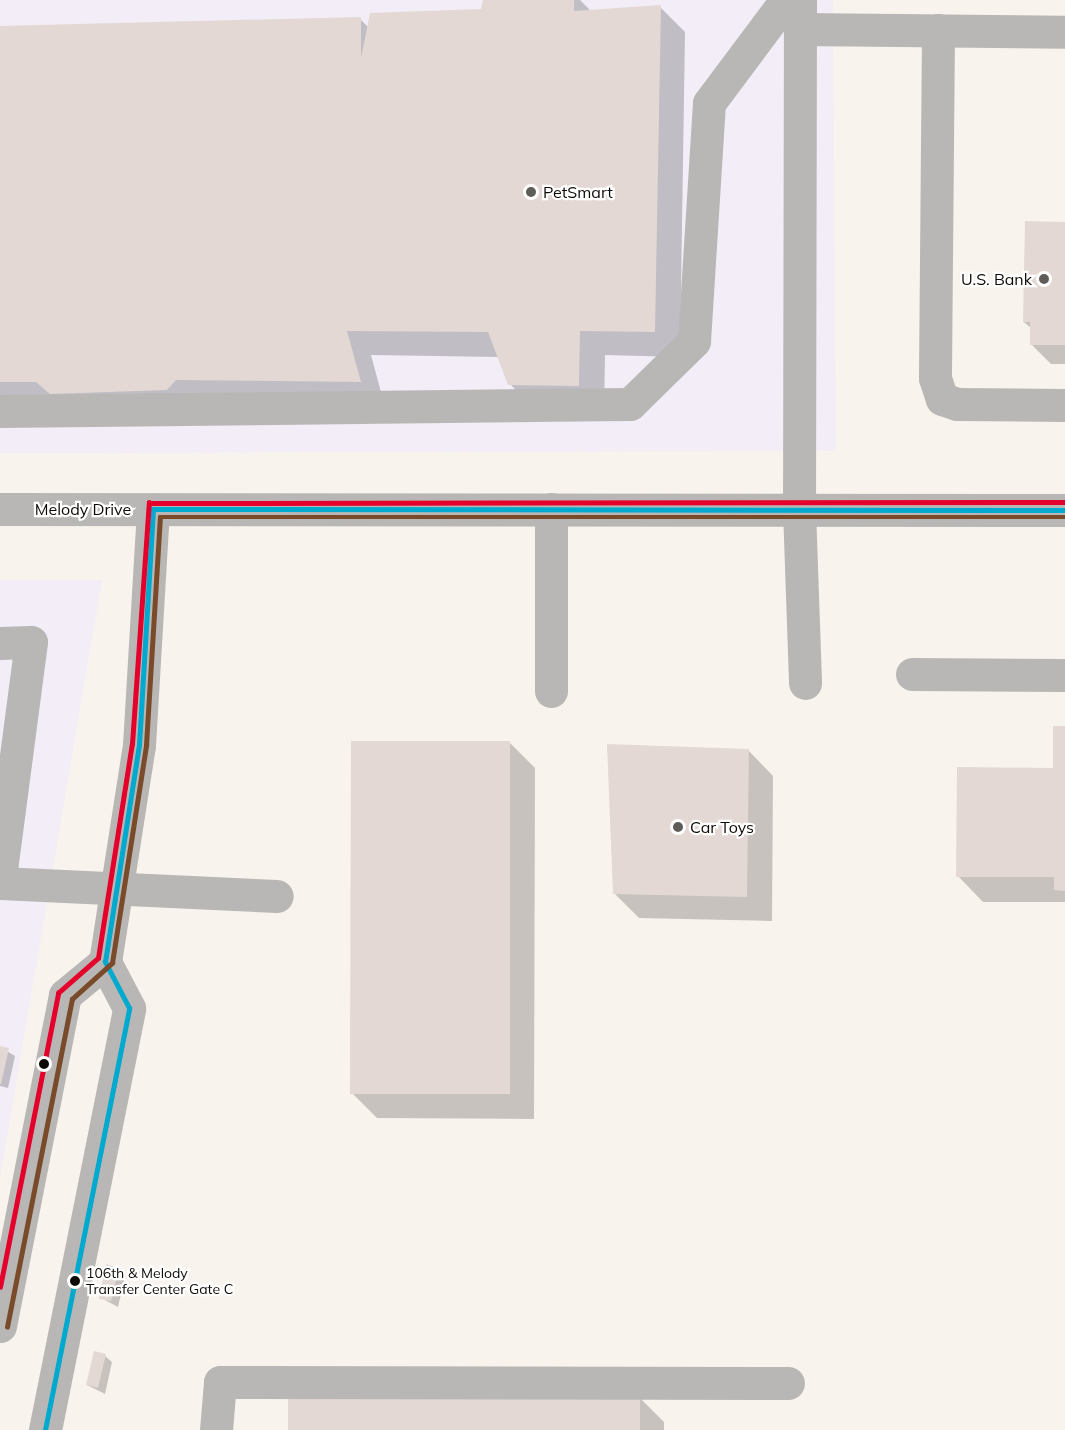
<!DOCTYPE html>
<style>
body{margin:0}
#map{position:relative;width:1065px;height:1430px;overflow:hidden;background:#f9f3ed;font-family:Mulish,sans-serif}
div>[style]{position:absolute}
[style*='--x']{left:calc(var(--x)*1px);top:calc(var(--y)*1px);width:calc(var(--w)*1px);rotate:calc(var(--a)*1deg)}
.commercial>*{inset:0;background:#f2edf6}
.shadow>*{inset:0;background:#0003}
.building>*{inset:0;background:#e3d8d3}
.minor>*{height:33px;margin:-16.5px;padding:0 16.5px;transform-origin:16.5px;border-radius:16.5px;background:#b9b7b5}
.bus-1>*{height:4.5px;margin:-2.25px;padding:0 2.25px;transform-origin:2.25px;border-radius:2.25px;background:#00a9ce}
.bus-2>*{height:4.5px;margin:-2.25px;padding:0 2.25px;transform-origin:2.25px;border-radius:2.25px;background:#7a4b2a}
.bus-3>*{height:4.5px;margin:-2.25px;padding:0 2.25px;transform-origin:2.25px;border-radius:2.25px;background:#e4002b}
.dots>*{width:16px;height:16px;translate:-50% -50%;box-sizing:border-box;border:3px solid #fff;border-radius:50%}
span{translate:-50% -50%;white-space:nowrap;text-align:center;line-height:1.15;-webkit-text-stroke:4.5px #fff;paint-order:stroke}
.bus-label{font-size:14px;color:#0e0b07}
.left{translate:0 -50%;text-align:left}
.poi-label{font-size:16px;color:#0e0b07}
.right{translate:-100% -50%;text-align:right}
.street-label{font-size:16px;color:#0e0b07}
</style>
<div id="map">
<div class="commercial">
<i style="clip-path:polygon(0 0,833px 0,836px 451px,0 453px)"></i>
<i style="clip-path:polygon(0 580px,102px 580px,0 1178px)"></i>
</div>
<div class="shadow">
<i style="clip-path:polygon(484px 0,580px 0,591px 11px,660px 7px,685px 32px,680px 357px,605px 355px,604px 411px,535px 410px,510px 384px,499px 357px,371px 355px,385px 407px,0 406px,0 27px,360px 19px,368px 27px,483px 11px)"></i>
<i style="clip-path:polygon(1065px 223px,1065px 364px,1051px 364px,1031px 344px,1032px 329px,1024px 322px)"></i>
<i style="clip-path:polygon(1065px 727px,1065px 902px,983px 902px,958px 876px,1055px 769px)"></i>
<i style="clip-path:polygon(510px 743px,535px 768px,534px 1119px,377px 1118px,352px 1093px)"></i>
<i style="clip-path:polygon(748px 750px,773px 776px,772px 921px,639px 918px,614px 893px)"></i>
<i style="clip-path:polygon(0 1047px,15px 1056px,8px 1088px,0 1086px)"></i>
<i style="clip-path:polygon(118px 1269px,125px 1276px,118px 1307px,101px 1298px)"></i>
<i style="clip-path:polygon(105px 1356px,112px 1362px,105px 1394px,87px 1385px)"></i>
<i style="clip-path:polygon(639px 1397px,664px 1422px,664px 1430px,290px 1430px)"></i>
</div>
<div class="building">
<i style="clip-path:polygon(483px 0,574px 0,574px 11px,661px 5px,655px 332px,580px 331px,579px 386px,508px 385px,488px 332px,347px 331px,361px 382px,176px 380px,167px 390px,50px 394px,36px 382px,0 382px,0 26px,361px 17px,361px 58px,370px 13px,481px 9px)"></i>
<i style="clip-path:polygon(1025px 221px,1065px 222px,1065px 345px,1030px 345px,1030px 322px,1023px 322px)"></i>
<i style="clip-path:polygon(1053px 726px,1065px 726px,1065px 891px,1054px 890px,1054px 877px,956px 877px,957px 767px,1053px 768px)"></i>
<i style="clip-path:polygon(351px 741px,510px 741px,510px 1094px,350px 1094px)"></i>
<i style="clip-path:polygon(607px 744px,749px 749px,747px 897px,613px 894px)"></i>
<i style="clip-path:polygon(0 1046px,9px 1048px,1px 1084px,0 1084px)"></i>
<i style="clip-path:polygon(106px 1264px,119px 1268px,111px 1301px,99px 1299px)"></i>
<i style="clip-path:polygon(94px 1351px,106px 1354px,98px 1388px,86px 1385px)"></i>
<i style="clip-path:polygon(288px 1395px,640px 1396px,640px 1430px,288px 1430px)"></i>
</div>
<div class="minor">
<i style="--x:800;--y:0;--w:509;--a:90.11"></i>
<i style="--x:799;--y:509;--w:174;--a:88"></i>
<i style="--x:800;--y:29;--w:265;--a:0.6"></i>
<i style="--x:938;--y:30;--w:348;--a:90.5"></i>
<i style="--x:935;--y:378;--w:22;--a:72"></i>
<i style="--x:942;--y:399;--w:16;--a:18"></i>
<i style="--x:957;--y:404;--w:108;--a:0.5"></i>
<i style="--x:0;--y:411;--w:630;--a:-0.64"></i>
<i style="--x:630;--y:404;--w:90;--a:-44.5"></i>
<i style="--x:694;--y:341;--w:238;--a:-86.4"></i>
<i style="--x:709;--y:103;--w:129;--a:-53.2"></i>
<i style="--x:0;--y:509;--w:1065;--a:0.05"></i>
<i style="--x:0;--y:643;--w:31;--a:-2"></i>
<i style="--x:31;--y:642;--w:238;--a:97.5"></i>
<i style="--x:912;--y:674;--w:153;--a:0.4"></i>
<i style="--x:551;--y:691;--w:182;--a:-90"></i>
<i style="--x:0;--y:883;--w:277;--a:2.7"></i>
<i style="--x:0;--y:1326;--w:337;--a:-78.9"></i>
<i style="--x:65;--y:995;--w:52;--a:-39.5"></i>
<i style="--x:45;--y:1430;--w:430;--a:-78.7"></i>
<i style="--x:129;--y:1008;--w:52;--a:-117.6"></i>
<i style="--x:105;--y:962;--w:220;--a:-81.1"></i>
<i style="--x:139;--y:745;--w:236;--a:-86.6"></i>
<i style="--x:216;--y:1430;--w:48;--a:-85.2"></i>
<i style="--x:220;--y:1382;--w:568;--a:0.1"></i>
</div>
<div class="bus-1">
<i style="--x:153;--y:509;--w:912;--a:0.06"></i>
<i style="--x:45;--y:1430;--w:430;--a:-78.7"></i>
<i style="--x:129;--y:1008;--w:52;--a:-117.6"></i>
<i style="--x:105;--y:962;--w:220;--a:-81.1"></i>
<i style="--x:139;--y:745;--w:236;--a:-86.6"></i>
</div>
<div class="bus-2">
<i style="--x:7;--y:1327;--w:334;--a:-78.8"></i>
<i style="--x:72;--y:999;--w:54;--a:-42"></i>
<i style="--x:112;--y:963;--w:221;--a:-81.1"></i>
<i style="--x:146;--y:745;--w:228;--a:-86.5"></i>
<i style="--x:160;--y:517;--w:905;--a:0"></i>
</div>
<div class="bus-3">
<i style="--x:0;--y:1287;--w:300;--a:-78.8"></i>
<i style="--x:58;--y:993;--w:53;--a:-41.2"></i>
<i style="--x:98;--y:958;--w:217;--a:-81"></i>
<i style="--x:132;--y:744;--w:242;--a:-86"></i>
<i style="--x:149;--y:503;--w:916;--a:-0.06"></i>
</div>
<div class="dots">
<i style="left:531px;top:192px;background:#605c58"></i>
<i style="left:1044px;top:279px;background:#605c58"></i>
<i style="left:678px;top:827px;background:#605c58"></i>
<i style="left:44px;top:1064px;background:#0e0b07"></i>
<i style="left:75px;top:1281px;background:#0e0b07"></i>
</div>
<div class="bus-label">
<span class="left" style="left:86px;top:1281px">106th &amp; Melody<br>Transfer Center Gate C</span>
</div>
<div class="poi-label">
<span class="left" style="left:543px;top:192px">PetSmart</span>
<span class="right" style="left:1032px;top:279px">U.S. Bank</span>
<span class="left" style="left:690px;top:827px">Car Toys</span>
</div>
<div class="street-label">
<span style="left:83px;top:509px">Melody Drive</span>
</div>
</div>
